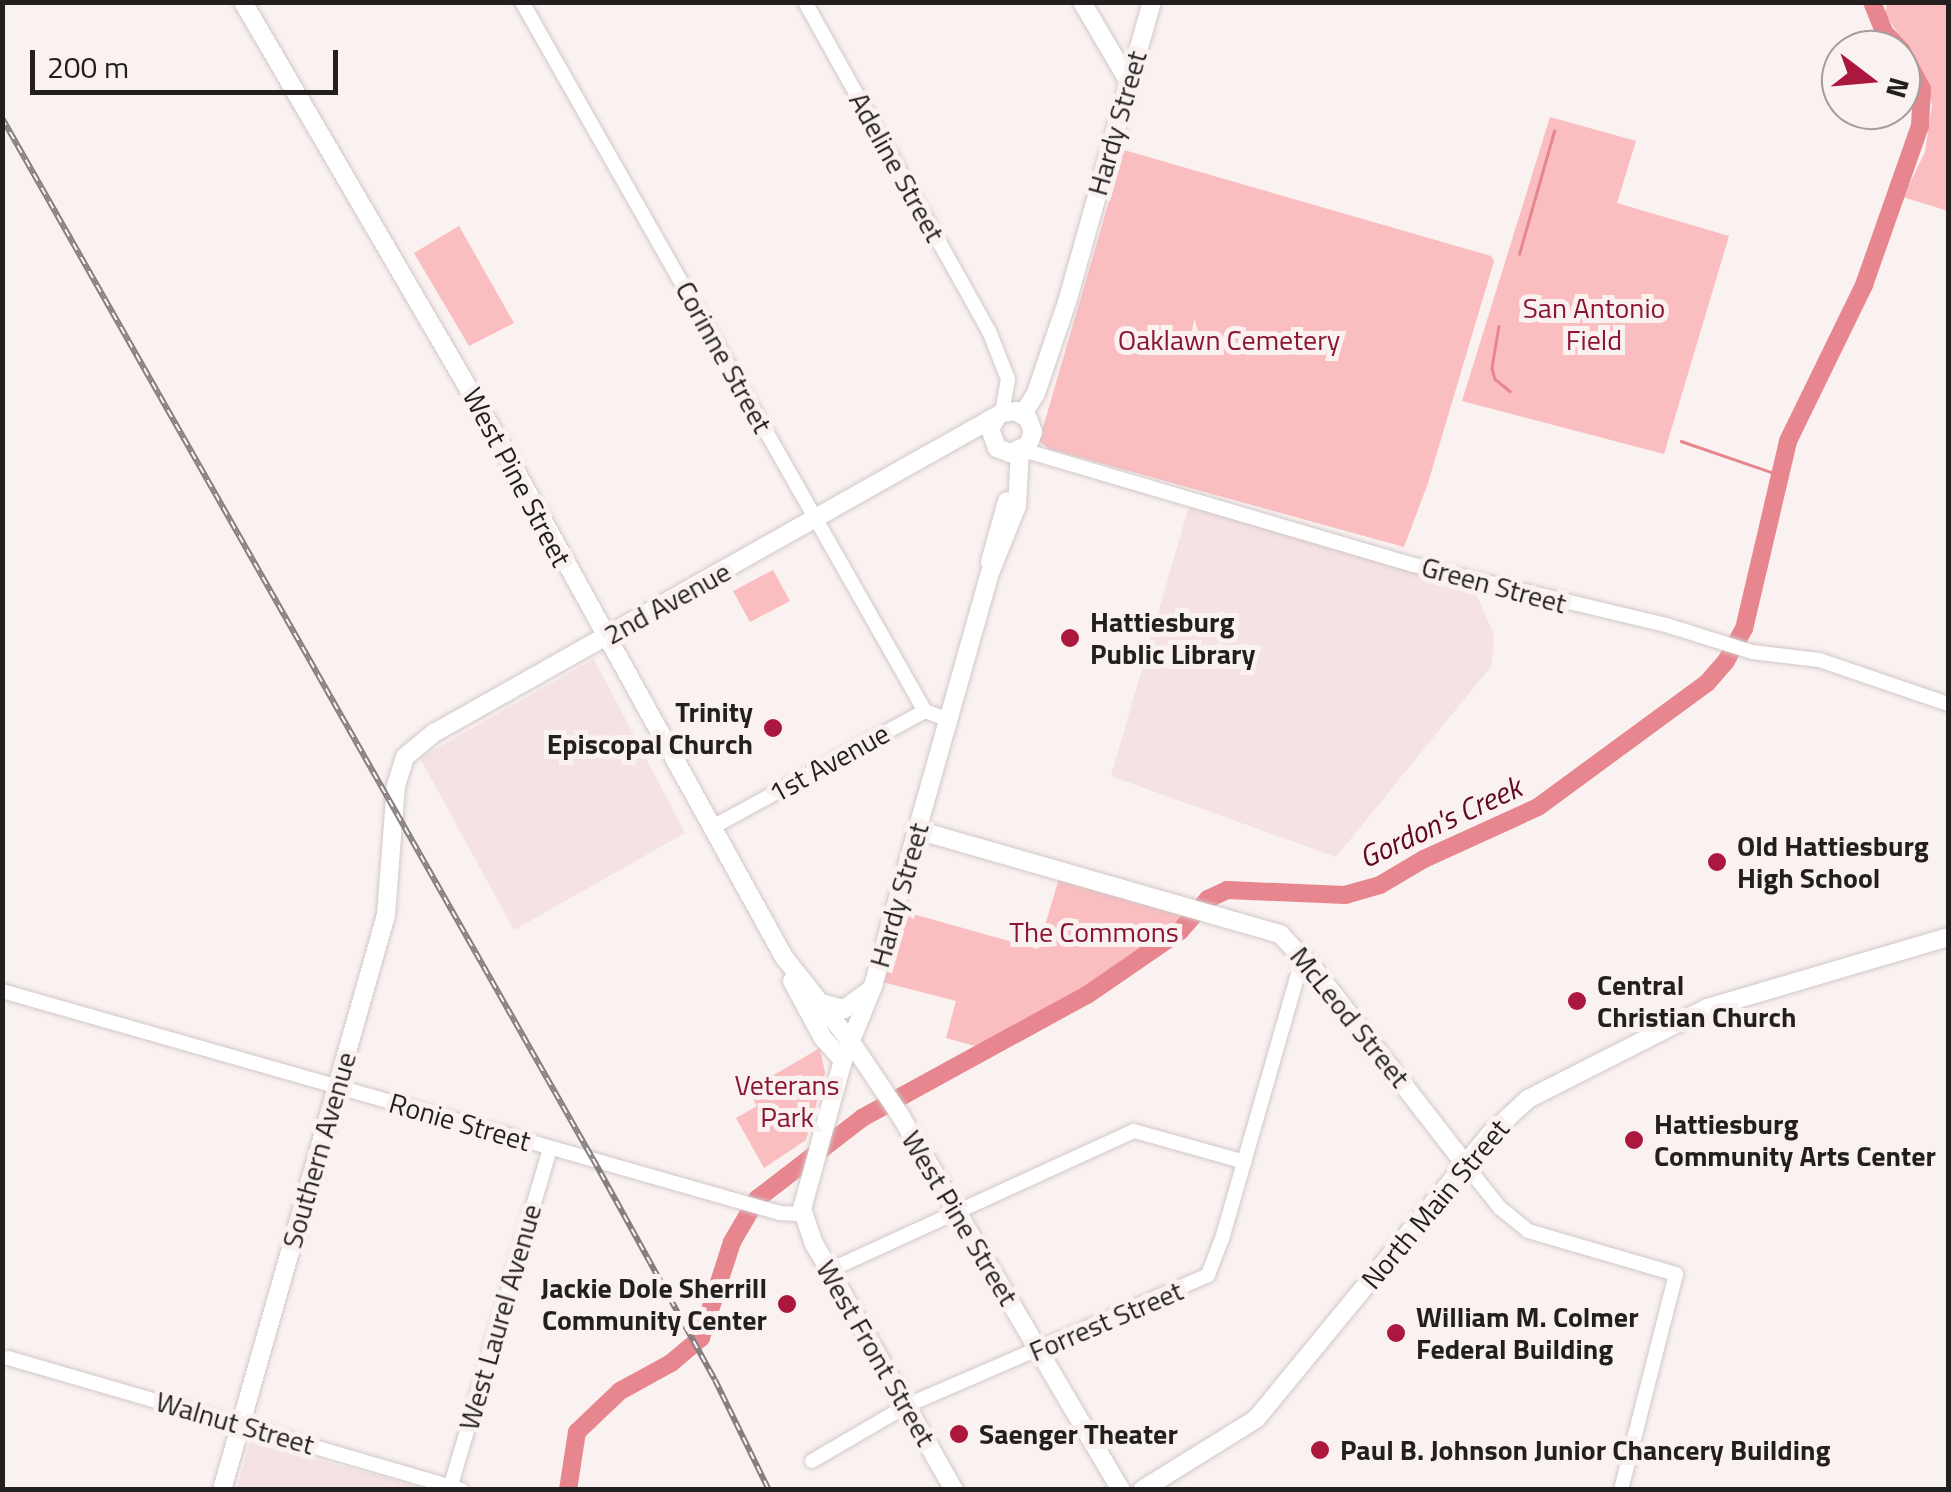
<!DOCTYPE html>
<style>
body{margin:0}
#map{position:relative;width:1951px;height:1492px;overflow:hidden;background:#faf1f1;font-family:"Titillium Web",sans-serif}
div>[style]{position:absolute}
[style*='--x']{left:calc(var(--x)*1px);top:calc(var(--y)*1px);width:calc(var(--w)*1px);rotate:calc(var(--a)*1deg)}
.built>*{inset:0;background:#f5e2e3}
.green>*{inset:0;background:#fabdc0}
.stream>*{height:2.5px;margin:-1.25px;padding:0 1.25px;transform-origin:1.25px;border-radius:1.25px;background:#e7868f}
.river>*{height:18px;margin:-9px;padding:0 9px;transform-origin:9px;border-radius:9px;background:#e7868f}
.roads{filter:drop-shadow(0 0 2px #d1c8c8) drop-shadow(0 0 2px #d1c8c8)}
.minor>*{height:14px;margin:-7px;padding:0 7px;transform-origin:7px;border-radius:7px;background:#fff}
.major>*{height:18px;margin:-9px;padding:0 9px;transform-origin:9px;border-radius:9px;background:#fff}
.rail>*{height:6px;margin-top:-3px;transform-origin:0;background:repeating-linear-gradient(90deg,#faf1f1 0 8px,#857f7f 0 16px);box-sizing:border-box;border-block:2px solid #857f7f}
.dots>*{width:28px;height:28px;translate:-50% -50%;box-sizing:border-box;border:5px solid #faf1f1;border-radius:50%}
span{translate:-50% -50%;white-space:nowrap;text-align:center;line-height:1.15;-webkit-text-stroke:10px #faf1f1;paint-order:stroke}
.street-label{font-size:28px;color:#231f1f}
.park-label{font-size:28px;color:#8a1631}
.poi-label{font-size:28px;color:#231f1f;font-weight:700}
.left{translate:0 -50%;text-align:left}
.right{translate:-100% -50%;text-align:right}
.water-label{font-size:30px;color:#61081e;font-style:italic}
.frame{position:absolute;inset:0;border:5px solid #231f1f;pointer-events:none}
.north{position:absolute;left:1821px;top:30px;width:100px;height:100px;box-sizing:border-box;background:#faf1f1;border:2px solid #a49d9d;border-radius:50%;rotate:106deg;font-size:28px;font-weight:700;line-height:40px;text-align:center;color:#231f1f}
.north::after{content:'';display:block;margin:auto;width:35px;height:45px;background:#ac173d;clip-path:polygon(50% 0,100% 100%,50% 72%,0 100%)}
.scale{position:absolute;left:30px;top:50px;width:308px;height:45px;box-sizing:border-box;border:5px solid #231f1f;border-top:0;padding-left:12px;font-size:30px;line-height:35px;white-space:nowrap;color:#231f1f;-webkit-text-stroke:8px #faf1f1;paint-order:stroke}
</style>
<div id="map">
<div class="built">
<i style="clip-path:polygon(1189px 506px,1473px 588px,1494px 634px,1492px 665px,1336px 857px,1111px 776px)"></i>
<i style="clip-path:polygon(594px 659px,685px 833px,514px 930px,420px 758px)"></i>
<i style="clip-path:polygon(250px 1442px,428px 1489px,237px 1489px)"></i>
</div>
<div class="green">
<i style="clip-path:polygon(1887px 3px,1948px 3px,1948px 211px,1903px 197px,1925px 152px,1932px 105px,1918px 63px,1885px 14px)"></i>
<i style="clip-path:polygon(1550px 117px,1636px 141px,1617px 203px,1729px 236px,1664px 454px,1462px 401px)"></i>
<i style="clip-path:polygon(1124px 150px,1491px 256px,1494px 261px,1428px 483px,1404px 547px,1049px 449px,1039px 441px)"></i>
<i style="clip-path:polygon(459px 226px,514px 323px,469px 346px,414px 253px)"></i>
<i style="clip-path:polygon(773px 570px,790px 601px,750px 622px,733px 591px)"></i>
<i style="clip-path:polygon(1061px 872px,1199px 909px,1180px 931px,1087px 995px,989px 1050px,946px 1038px,956px 1001px,875px 980px,895px 909px,1038px 949px)"></i>
<i style="clip-path:polygon(820px 1048px,825px 1073px,806px 1140px,764px 1168px,736px 1118px,757px 1106px,748px 1090px)"></i>
</div>
<div class="stream">
<i style="--x:1519;--y:254;--w:128;--a:-74.1"></i>
<i style="--x:1499;--y:326;--w:43;--a:99.5"></i>
<i style="--x:1492;--y:368;--w:11;--a:75"></i>
<i style="--x:1495;--y:379;--w:19;--a:39"></i>
<i style="--x:1681;--y:441;--w:105;--a:19"></i>
</div>
<div class="river">
<i style="--x:1872;--y:2;--w:32;--a:68"></i>
<i style="--x:1884;--y:32;--w:25;--a:47"></i>
<i style="--x:568;--y:1490;--w:59;--a:-81.2"></i>
<i style="--x:577;--y:1432;--w:59;--a:-43.6"></i>
<i style="--x:620;--y:1391;--w:58;--a:-28.8"></i>
<i style="--x:671;--y:1363;--w:39;--a:-40"></i>
<i style="--x:701;--y:1338;--w:101;--a:-72.1"></i>
<i style="--x:732;--y:1242;--w:50;--a:-59.8"></i>
<i style="--x:757;--y:1199;--w:133;--a:-37.6"></i>
<i style="--x:862;--y:1118;--w:256;--a:-28.7"></i>
<i style="--x:1087;--y:995;--w:113;--a:-34.5"></i>
<i style="--x:1180;--y:931;--w:43;--a:-48.8"></i>
<i style="--x:1208;--y:899;--w:21;--a:-25"></i>
<i style="--x:1227;--y:890;--w:118;--a:2.4"></i>
<i style="--x:1345;--y:895;--w:36;--a:-16"></i>
<i style="--x:1380;--y:885;--w:51;--a:-30.6"></i>
<i style="--x:1424;--y:859;--w:125;--a:-24.5"></i>
<i style="--x:1538;--y:807;--w:210;--a:-36.3"></i>
<i style="--x:1707;--y:683;--w:29;--a:-49"></i>
<i style="--x:1726;--y:661;--w:37;--a:-61"></i>
<i style="--x:1744;--y:629;--w:193;--a:-76.8"></i>
<i style="--x:1788;--y:441;--w:174;--a:-64"></i>
<i style="--x:1864;--y:285;--w:169;--a:-70.6"></i>
<i style="--x:1920;--y:126;--w:37;--a:-87"></i>
<i style="--x:1922;--y:89;--w:44;--a:-118.3"></i>
</div>
<div class="roads">
<div class="minor">
<i style="--x:522;--y:2;--w:816;--a:60.39"></i>
<i style="--x:805;--y:2;--w:377;--a:60.8"></i>
<i style="--x:989;--y:331;--w:52;--a:68.4"></i>
<i style="--x:1008;--y:379;--w:35;--a:100"></i>
<i style="--x:1023;--y:450;--w:408;--a:16.4"></i>
<i style="--x:1414;--y:565;--w:259;--a:13.4"></i>
<i style="--x:1666;--y:625;--w:90;--a:17.4"></i>
<i style="--x:1752;--y:652;--w:67;--a:6.8"></i>
<i style="--x:1819;--y:660;--w:136;--a:18.8"></i>
<i style="--x:711;--y:828;--w:244;--a:-28.7"></i>
<i style="--x:925;--y:711;--w:26;--a:21"></i>
<i style="--x:2;--y:991;--w:809;--a:15.93"></i>
<i style="--x:780;--y:1213;--w:22;--a:3"></i>
<i style="--x:1465;--y:1164;--w:56;--a:51.5"></i>
<i style="--x:1500;--y:1208;--w:36;--a:39"></i>
<i style="--x:1528;--y:1231;--w:154;--a:16.2"></i>
<i style="--x:1676;--y:1274;--w:223;--a:104.3"></i>
<i style="--x:830;--y:1270;--w:334;--a:-24.6"></i>
<i style="--x:1134;--y:1131;--w:115;--a:15.6"></i>
<i style="--x:8;--y:1358;--w:472;--a:16.2"></i>
<i style="--x:812;--y:1461;--w:111;--a:-30.3"></i>
<i style="--x:908;--y:1405;--w:327;--a:-23.4"></i>
<i style="--x:1208;--y:1275;--w:39;--a:-69"></i>
<i style="--x:1222;--y:1239;--w:294;--a:-74"></i>
<i style="--x:451;--y:1485;--w:351;--a:-73.6"></i>
</div>
<div class="major">
<i style="--x:243;--y:2;--w:506;--a:59.74"></i>
<i style="--x:498;--y:439;--w:592;--a:61.1"></i>
<i style="--x:784;--y:957;--w:108;--a:51.8"></i>
<i style="--x:851;--y:1042;--w:88;--a:56.1"></i>
<i style="--x:900;--y:1115;--w:435;--a:59.5"></i>
<i style="--x:1082;--y:2;--w:93;--a:59.6"></i>
<i style="--x:1023;--y:414;--w:25;--a:-58"></i>
<i style="--x:1036;--y:393;--w:96;--a:-71.2"></i>
<i style="--x:1067;--y:302;--w:312;--a:-74.2"></i>
<i style="--x:990;--y:562;--w:63;--a:-74.4"></i>
<i style="--x:917;--y:830;--w:378;--a:16"></i>
<i style="--x:1280;--y:934;--w:52;--a:46.5"></i>
<i style="--x:1316;--y:972;--w:243;--a:52.2"></i>
<i style="--x:792;--y:981;--w:65;--a:61.5"></i>
<i style="--x:823;--y:1038;--w:30;--a:48"></i>
<i style="--x:821;--y:1003;--w:24;--a:15"></i>
<i style="--x:844;--y:1009;--w:32;--a:-36"></i>
<i style="--x:222;--y:1490;--w:598;--a:-74.08"></i>
<i style="--x:386;--y:915;--w:129;--a:-85.6"></i>
<i style="--x:396;--y:786;--w:30;--a:-73"></i>
<i style="--x:405;--y:757;--w:38;--a:-40"></i>
<i style="--x:434;--y:733;--w:652;--a:-29.4"></i>
<i style="--x:1002;--y:413;--w:14;--a:-8"></i>
<i style="--x:1016;--y:411;--w:14;--a:34"></i>
<i style="--x:1028;--y:419;--w:14;--a:69"></i>
<i style="--x:1033;--y:432;--w:14;--a:111"></i>
<i style="--x:1028;--y:445;--w:20;--a:156"></i>
<i style="--x:1010;--y:453;--w:14;--a:-159"></i>
<i style="--x:997;--y:448;--w:20;--a:-110"></i>
<i style="--x:990;--y:429;--w:14;--a:-60"></i>
<i style="--x:954;--y:1490;--w:283;--a:-119.6"></i>
<i style="--x:814;--y:1244;--w:37;--a:-109"></i>
<i style="--x:802;--y:1209;--w:155;--a:-74.6"></i>
<i style="--x:843;--y:1060;--w:80;--a:-67.9"></i>
<i style="--x:873;--y:986;--w:429;--a:-74.2"></i>
<i style="--x:990;--y:573;--w:72;--a:-68.1"></i>
<i style="--x:1017;--y:506;--w:55;--a:-86.9"></i>
<i style="--x:1142;--y:1490;--w:134;--a:-31.9"></i>
<i style="--x:1256;--y:1419;--w:367;--a:-50.6"></i>
<i style="--x:1489;--y:1135;--w:53;--a:-42.7"></i>
<i style="--x:1528;--y:1099;--w:201;--a:-26.9"></i>
<i style="--x:1707;--y:1008;--w:251;--a:-16.4"></i>
</div>
</div>
<div class="rail">
<i style="--x:2;--y:118;--w:1197;--a:60.42"></i>
<i style="--x:593;--y:1159;--w:252;--a:61.1"></i>
<i style="--x:715;--y:1380;--w:123;--a:63.9"></i>
</div>
<div class="dots">
<i style="left:1070px;top:638px;background:#ac173d"></i>
<i style="left:773px;top:728px;background:#ac173d"></i>
<i style="left:1717px;top:862px;background:#ac173d"></i>
<i style="left:1577px;top:1001px;background:#ac173d"></i>
<i style="left:1634px;top:1140px;background:#ac173d"></i>
<i style="left:787px;top:1304px;background:#ac173d"></i>
<i style="left:1396px;top:1333px;background:#ac173d"></i>
<i style="left:959px;top:1434px;background:#ac173d"></i>
<i style="left:1320px;top:1450px;background:#ac173d"></i>
</div>
<div class="street-label">
<span style="left:1117px;top:123px;rotate:-74deg">Hardy Street</span>
<span style="left:897px;top:167px;rotate:61deg">Adeline Street</span>
<span style="left:724px;top:357px;rotate:61deg">Corinne Street</span>
<span style="left:517px;top:477px;rotate:62deg">West Pine Street</span>
<span style="left:1494px;top:585px;rotate:15deg">Green Street</span>
<span style="left:667px;top:603px;rotate:-29deg">2nd Avenue</span>
<span style="left:829px;top:763px;rotate:-29deg">1st Avenue</span>
<span style="left:899px;top:895px;rotate:-74deg">Hardy Street</span>
<span style="left:1350px;top:1017px;rotate:51deg">McLeod Street</span>
<span style="left:460px;top:1122px;rotate:16deg">Ronie Street</span>
<span style="left:319px;top:1150px;rotate:-74deg">Southern Avenue</span>
<span style="left:1435px;top:1204px;rotate:-50deg">North Main Street</span>
<span style="left:960px;top:1218px;rotate:59deg">West Pine Street</span>
<span style="left:500px;top:1317px;rotate:-74deg">West Laurel Avenue</span>
<span style="left:1106px;top:1321px;rotate:-23deg">Forrest Street</span>
<span style="left:876px;top:1353px;rotate:60deg">West Front Street</span>
<span style="left:235px;top:1423px;rotate:16deg">Walnut Street</span>
</div>
<div class="park-label">
<span style="left:1594px;top:324px">San Antonio<br>Field</span>
<span style="left:1229px;top:340px">Oaklawn Cemetery</span>
<span style="left:1094px;top:932px">The Commons</span>
<span style="left:787px;top:1101px">Veterans<br>Park</span>
</div>
<div class="poi-label">
<span class="left" style="left:1090px;top:638px">Hattiesburg<br>Public Library</span>
<span class="right" style="left:753px;top:728px">Trinity<br>Episcopal Church</span>
<span class="left" style="left:1737px;top:862px">Old Hattiesburg<br>High School</span>
<span class="left" style="left:1597px;top:1001px">Central<br>Christian Church</span>
<span class="left" style="left:1654px;top:1140px">Hattiesburg<br>Community Arts Center</span>
<span class="right" style="left:767px;top:1304px">Jackie Dole Sherrill<br>Community Center</span>
<span class="left" style="left:1416px;top:1333px">William M. Colmer<br>Federal Building</span>
<span class="left" style="left:979px;top:1434px">Saenger Theater</span>
<span class="left" style="left:1340px;top:1450px">Paul B. Johnson Junior Chancery Building</span>
</div>
<div class="water-label">
<span style="left:1440px;top:822px;rotate:-25deg">Gordon's Creek</span>
</div>
<div class="frame"></div>
<div class="north">N</div>
<div class="scale">200 m</div>
</div>
